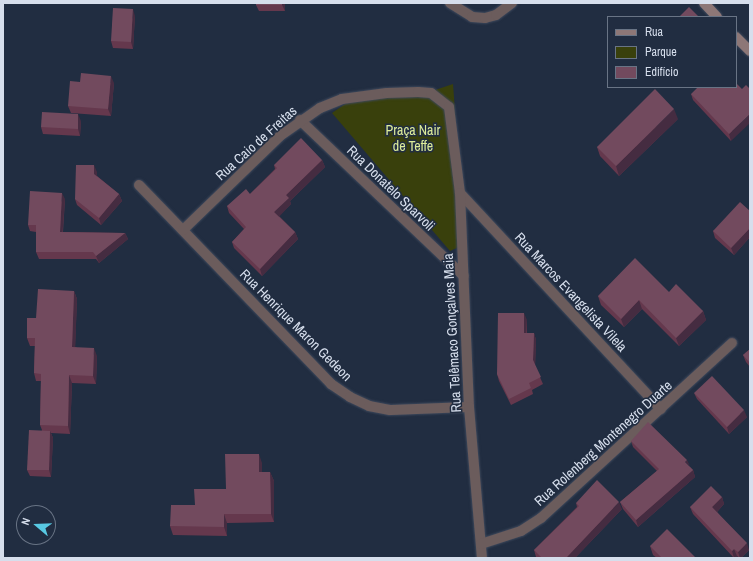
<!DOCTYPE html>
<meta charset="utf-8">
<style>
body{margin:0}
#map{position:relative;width:753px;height:561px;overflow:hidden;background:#212d41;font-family:"Archivo Narrow",sans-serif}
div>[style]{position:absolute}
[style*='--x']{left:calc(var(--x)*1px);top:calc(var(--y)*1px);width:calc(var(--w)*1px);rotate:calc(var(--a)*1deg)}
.green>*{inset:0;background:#39400c}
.roads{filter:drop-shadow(0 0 1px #3e495c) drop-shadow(0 0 1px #3e495c)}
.street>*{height:10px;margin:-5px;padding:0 5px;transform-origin:5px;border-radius:5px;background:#6b5c5c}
.secondary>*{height:10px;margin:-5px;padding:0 5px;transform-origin:5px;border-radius:5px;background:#8d7777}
.wall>*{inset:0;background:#65384d}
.shaded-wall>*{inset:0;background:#452c41}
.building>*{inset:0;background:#724a5e}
span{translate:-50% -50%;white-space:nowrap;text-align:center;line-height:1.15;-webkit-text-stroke:3px #212d41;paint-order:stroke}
.park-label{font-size:14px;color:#ddec9a}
.street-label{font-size:14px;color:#d6deec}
.frame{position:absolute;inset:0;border:4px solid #d6deec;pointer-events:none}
.legend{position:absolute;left:607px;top:16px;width:130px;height:72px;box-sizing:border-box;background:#212d41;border:1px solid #697485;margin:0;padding:5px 7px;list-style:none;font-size:12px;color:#d6deec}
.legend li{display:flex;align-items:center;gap:8px;height:20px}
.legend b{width:20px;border:1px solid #697485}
.north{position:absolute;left:16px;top:505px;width:40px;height:40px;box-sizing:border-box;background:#212d41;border:1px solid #697485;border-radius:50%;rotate:289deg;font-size:11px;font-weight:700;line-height:16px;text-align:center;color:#d6deec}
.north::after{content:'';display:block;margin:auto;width:14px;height:18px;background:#58c9e3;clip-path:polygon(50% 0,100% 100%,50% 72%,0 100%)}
</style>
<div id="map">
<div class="green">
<i style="clip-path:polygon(453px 84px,461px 191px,461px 246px,450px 251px,332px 113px,351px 100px,432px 91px)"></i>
</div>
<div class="roads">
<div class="street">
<i style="--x:450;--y:3;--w:26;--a:32"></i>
<i style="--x:472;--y:17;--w:13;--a:4"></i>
<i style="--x:485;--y:18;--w:11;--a:-15"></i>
<i style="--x:496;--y:15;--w:20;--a:-37"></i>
<i style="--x:300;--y:120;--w:226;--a:43.6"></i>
<i style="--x:139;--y:185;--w:277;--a:46"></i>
<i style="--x:331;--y:384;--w:23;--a:34"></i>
<i style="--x:350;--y:397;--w:21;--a:25"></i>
<i style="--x:369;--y:406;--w:21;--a:11"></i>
<i style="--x:390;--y:410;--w:79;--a:-2.2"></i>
<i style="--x:460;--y:193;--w:295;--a:47.1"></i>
<i style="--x:183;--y:230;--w:135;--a:-44.1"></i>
<i style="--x:280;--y:136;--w:49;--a:-35"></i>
<i style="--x:320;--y:108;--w:24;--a:-22"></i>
<i style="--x:342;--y:99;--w:45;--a:-7.6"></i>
<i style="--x:387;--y:93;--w:31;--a:-2"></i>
<i style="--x:418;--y:92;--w:13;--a:4"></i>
<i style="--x:431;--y:93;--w:23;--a:38"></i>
<i style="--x:449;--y:107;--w:87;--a:82.7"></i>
<i style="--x:460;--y:193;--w:214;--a:87.6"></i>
<i style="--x:469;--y:407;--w:152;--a:85.1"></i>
<i style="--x:481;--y:544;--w:42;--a:-18"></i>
<i style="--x:521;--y:531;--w:24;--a:-33"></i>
<i style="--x:541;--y:518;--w:259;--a:-42.5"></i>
</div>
<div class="secondary">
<i style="--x:704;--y:3;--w:19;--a:47"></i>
<i style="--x:736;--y:37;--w:20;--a:45"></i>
</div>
</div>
<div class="wall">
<i style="clip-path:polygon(256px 3px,285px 3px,285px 11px,259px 11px,256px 5px)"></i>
<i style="clip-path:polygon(135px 16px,133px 49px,113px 48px,111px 41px)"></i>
<i style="clip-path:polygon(80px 82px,114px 83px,111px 116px,71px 113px,68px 106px)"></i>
<i style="clip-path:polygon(736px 87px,731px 141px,693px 100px,691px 94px)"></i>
<i style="clip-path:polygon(678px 119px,619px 176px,600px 156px,597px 147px)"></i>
<i style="clip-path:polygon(81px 121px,80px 136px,43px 134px,41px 127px)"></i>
<i style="clip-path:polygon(322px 160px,325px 167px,290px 201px,291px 204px,279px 216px,295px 232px,298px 239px,262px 276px,234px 248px,232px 242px,244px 229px,229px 213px,227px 206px,250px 194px,275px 169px,274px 165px)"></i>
<i style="clip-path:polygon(97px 172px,97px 176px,119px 194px,122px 201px,101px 225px,77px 205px,75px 199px)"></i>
<i style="clip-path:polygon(65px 199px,63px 232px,125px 233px,128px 239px,99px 263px,96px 259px,39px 259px,36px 252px,36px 232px,30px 231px,28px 225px)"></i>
<i style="clip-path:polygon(750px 211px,750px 237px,734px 255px,715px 238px,713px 231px)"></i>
<i style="clip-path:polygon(74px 291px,77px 299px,75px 347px,97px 356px,96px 384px,72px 383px,70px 434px,51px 433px,53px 438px,51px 477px,30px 476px,27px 470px,42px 430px,40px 425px,41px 381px,36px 381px,34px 373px,35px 346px,30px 346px,27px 338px,36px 318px)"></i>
<i style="clip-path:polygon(669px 292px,703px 311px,706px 320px,679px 346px,642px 309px,624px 327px,601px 305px,598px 296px)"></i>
<i style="clip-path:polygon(527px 320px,527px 333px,534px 333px,536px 340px,535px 366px,543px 384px,532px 390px,533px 394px,511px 405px,499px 381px,497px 374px)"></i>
<i style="clip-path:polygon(750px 349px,750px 367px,746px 362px,743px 355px)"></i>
<i style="clip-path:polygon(694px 393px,747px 417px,729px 434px,697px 399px)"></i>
<i style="clip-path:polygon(631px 441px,690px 467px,693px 470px,695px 477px,638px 527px,623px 509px,620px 502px,657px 471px,633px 447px)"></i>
<i style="clip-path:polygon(262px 463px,262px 472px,270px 472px,274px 481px,274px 522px,227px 523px,227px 536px,173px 535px,170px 526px,226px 489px)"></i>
<i style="clip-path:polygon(722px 497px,724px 504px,717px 512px,749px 550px,741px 558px,739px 558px,737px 556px,735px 558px,733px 557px,693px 514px,690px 507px)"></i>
<i style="clip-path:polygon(576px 503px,622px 509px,575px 558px,538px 558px,536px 557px,534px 550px,577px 507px)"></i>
<i style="clip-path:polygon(650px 546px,696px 558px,657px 558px,653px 555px)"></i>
</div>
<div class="shaded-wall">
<i style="clip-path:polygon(282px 3px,285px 3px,285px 11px,282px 5px)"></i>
<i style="clip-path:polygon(133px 9px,135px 16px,133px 49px,131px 42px)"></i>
<i style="clip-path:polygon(111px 76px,114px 83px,111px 116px,108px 109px)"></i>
<i style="clip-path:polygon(674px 109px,678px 119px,619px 176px,616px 166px)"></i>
<i style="clip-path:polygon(78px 114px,81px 121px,80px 136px,78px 129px)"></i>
<i style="clip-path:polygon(750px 114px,750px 123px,731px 141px,729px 134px)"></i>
<i style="clip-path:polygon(322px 160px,325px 167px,290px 201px,291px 204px,277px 219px,274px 212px,286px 195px)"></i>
<i style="clip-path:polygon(94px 165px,97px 172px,97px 181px,94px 174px)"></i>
<i style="clip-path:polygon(62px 193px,65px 199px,62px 239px,60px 232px)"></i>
<i style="clip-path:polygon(119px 194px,122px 201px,101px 225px,99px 218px)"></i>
<i style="clip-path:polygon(750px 228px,750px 237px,734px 255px,731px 248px)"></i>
<i style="clip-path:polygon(295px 232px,298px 239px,262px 276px,260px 269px)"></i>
<i style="clip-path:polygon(125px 233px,128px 239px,99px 263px,96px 256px)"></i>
<i style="clip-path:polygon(74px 291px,77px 299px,75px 354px,72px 347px)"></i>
<i style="clip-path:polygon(639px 300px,642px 309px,624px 327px,621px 319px)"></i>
<i style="clip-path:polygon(703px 311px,706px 320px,679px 346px,676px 338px)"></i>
<i style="clip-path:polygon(524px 313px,527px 320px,526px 340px,524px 333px)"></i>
<i style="clip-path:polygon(534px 333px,536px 340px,535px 367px,533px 360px)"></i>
<i style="clip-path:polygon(94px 348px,97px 356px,96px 384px,93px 376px)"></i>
<i style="clip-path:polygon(69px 375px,72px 383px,70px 434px,68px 426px)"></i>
<i style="clip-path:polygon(744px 410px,747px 417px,729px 434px,727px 427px)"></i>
<i style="clip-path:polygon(50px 431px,53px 438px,51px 477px,49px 470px)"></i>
<i style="clip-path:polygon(259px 454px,262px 463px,262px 481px,259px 472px)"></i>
<i style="clip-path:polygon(687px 460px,690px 466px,685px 462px)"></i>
<i style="clip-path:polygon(693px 470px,695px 477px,638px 527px,636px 520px)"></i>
<i style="clip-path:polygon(270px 472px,274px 481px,274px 522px,271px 514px)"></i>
<i style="clip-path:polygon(722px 497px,724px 504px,715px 514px,712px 507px)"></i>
<i style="clip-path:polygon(619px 502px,622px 509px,575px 558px,566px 558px)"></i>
<i style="clip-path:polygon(224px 514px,227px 523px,227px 536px,224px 527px)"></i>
<i style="clip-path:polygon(747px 543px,749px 550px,741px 558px,740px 558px,738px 552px)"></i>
<i style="clip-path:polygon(734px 549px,737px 556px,734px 558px,732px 551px)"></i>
</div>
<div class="building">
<i style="clip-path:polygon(256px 3px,282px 3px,282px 5px,256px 5px)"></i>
<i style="clip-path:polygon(689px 7px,699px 17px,679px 17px)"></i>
<i style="clip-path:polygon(113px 8px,133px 9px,131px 42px,111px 41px)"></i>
<i style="clip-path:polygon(81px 73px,111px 76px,108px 109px,68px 106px,70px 81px,80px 82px)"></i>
<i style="clip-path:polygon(736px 83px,742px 89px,746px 85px,750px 89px,750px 114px,729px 134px,691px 94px,698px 87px,736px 87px)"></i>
<i style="clip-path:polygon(655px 89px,674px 109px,616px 166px,597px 147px)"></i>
<i style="clip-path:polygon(42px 112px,78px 114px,78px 129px,41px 127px)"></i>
<i style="clip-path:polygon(301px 138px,322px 160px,286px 195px,289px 198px,274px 212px,295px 232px,260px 269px,232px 242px,246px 227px,227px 206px,246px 189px,250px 194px,277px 168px,274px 165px)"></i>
<i style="clip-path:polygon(76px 165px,94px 165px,94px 174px,119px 194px,99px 218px,75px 199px)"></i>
<i style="clip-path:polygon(30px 191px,62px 193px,60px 232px,125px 233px,96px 256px,93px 252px,36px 252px,36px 225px,28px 225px)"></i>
<i style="clip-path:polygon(740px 202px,750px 211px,750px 228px,731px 248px,713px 231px)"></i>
<i style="clip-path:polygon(635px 258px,669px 292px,676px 284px,703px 311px,676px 338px,639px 300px,621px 319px,598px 296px)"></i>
<i style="clip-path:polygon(38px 289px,74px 291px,72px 347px,94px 348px,93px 376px,69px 375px,68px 426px,40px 425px,41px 374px,34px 373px,35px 338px,27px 338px,27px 318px,36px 318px)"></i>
<i style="clip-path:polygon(498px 313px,524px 313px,524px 333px,534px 333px,533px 360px,541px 377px,529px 383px,531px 388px,509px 399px,497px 374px)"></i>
<i style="clip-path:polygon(750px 349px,750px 363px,743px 355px)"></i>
<i style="clip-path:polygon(712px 376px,744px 410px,727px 427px,694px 393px)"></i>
<i style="clip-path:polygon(648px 422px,687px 460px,685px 462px,693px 470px,636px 520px,620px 502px,659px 469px,631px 441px)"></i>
<i style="clip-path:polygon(29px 430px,50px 431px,49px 470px,27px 470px)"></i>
<i style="clip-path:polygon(225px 454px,259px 454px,259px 472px,270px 472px,271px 514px,224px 514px,224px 527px,170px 526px,171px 505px,195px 505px,194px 489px,226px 489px)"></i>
<i style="clip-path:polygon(597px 480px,619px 502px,566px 558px,542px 558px,534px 550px,579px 506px,576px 503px)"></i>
<i style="clip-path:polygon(711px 486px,722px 497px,712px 507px,747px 543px,738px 552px,734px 549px,732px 551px,690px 507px)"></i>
<i style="clip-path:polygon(667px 529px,696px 558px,662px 558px,650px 546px)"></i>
</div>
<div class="park-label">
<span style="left:413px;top:138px">Praça Nair<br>de Teffe</span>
</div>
<div class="street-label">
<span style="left:256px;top:143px;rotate:-42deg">Rua Caio de Freitas</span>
<span style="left:391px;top:188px;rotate:44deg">Rua Donatelo Sparvoli</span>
<span style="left:571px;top:292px;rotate:47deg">Rua Marcos Evangelista Vilela</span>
<span style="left:296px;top:325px;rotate:45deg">Rua Henrique Maron Gedeon</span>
<span style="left:452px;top:333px;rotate:-93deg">Rua Telêmaco Gonçalves Maia</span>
<span style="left:603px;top:443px;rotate:-42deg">Rua Rolenberg Montenegro Duarte</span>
</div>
<div class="frame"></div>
<ul class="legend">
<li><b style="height:5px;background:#8d7777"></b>Rua</li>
<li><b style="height:11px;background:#39400c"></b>Parque</li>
<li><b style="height:11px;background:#724a5e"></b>Edifício</li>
</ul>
<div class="north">N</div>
</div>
